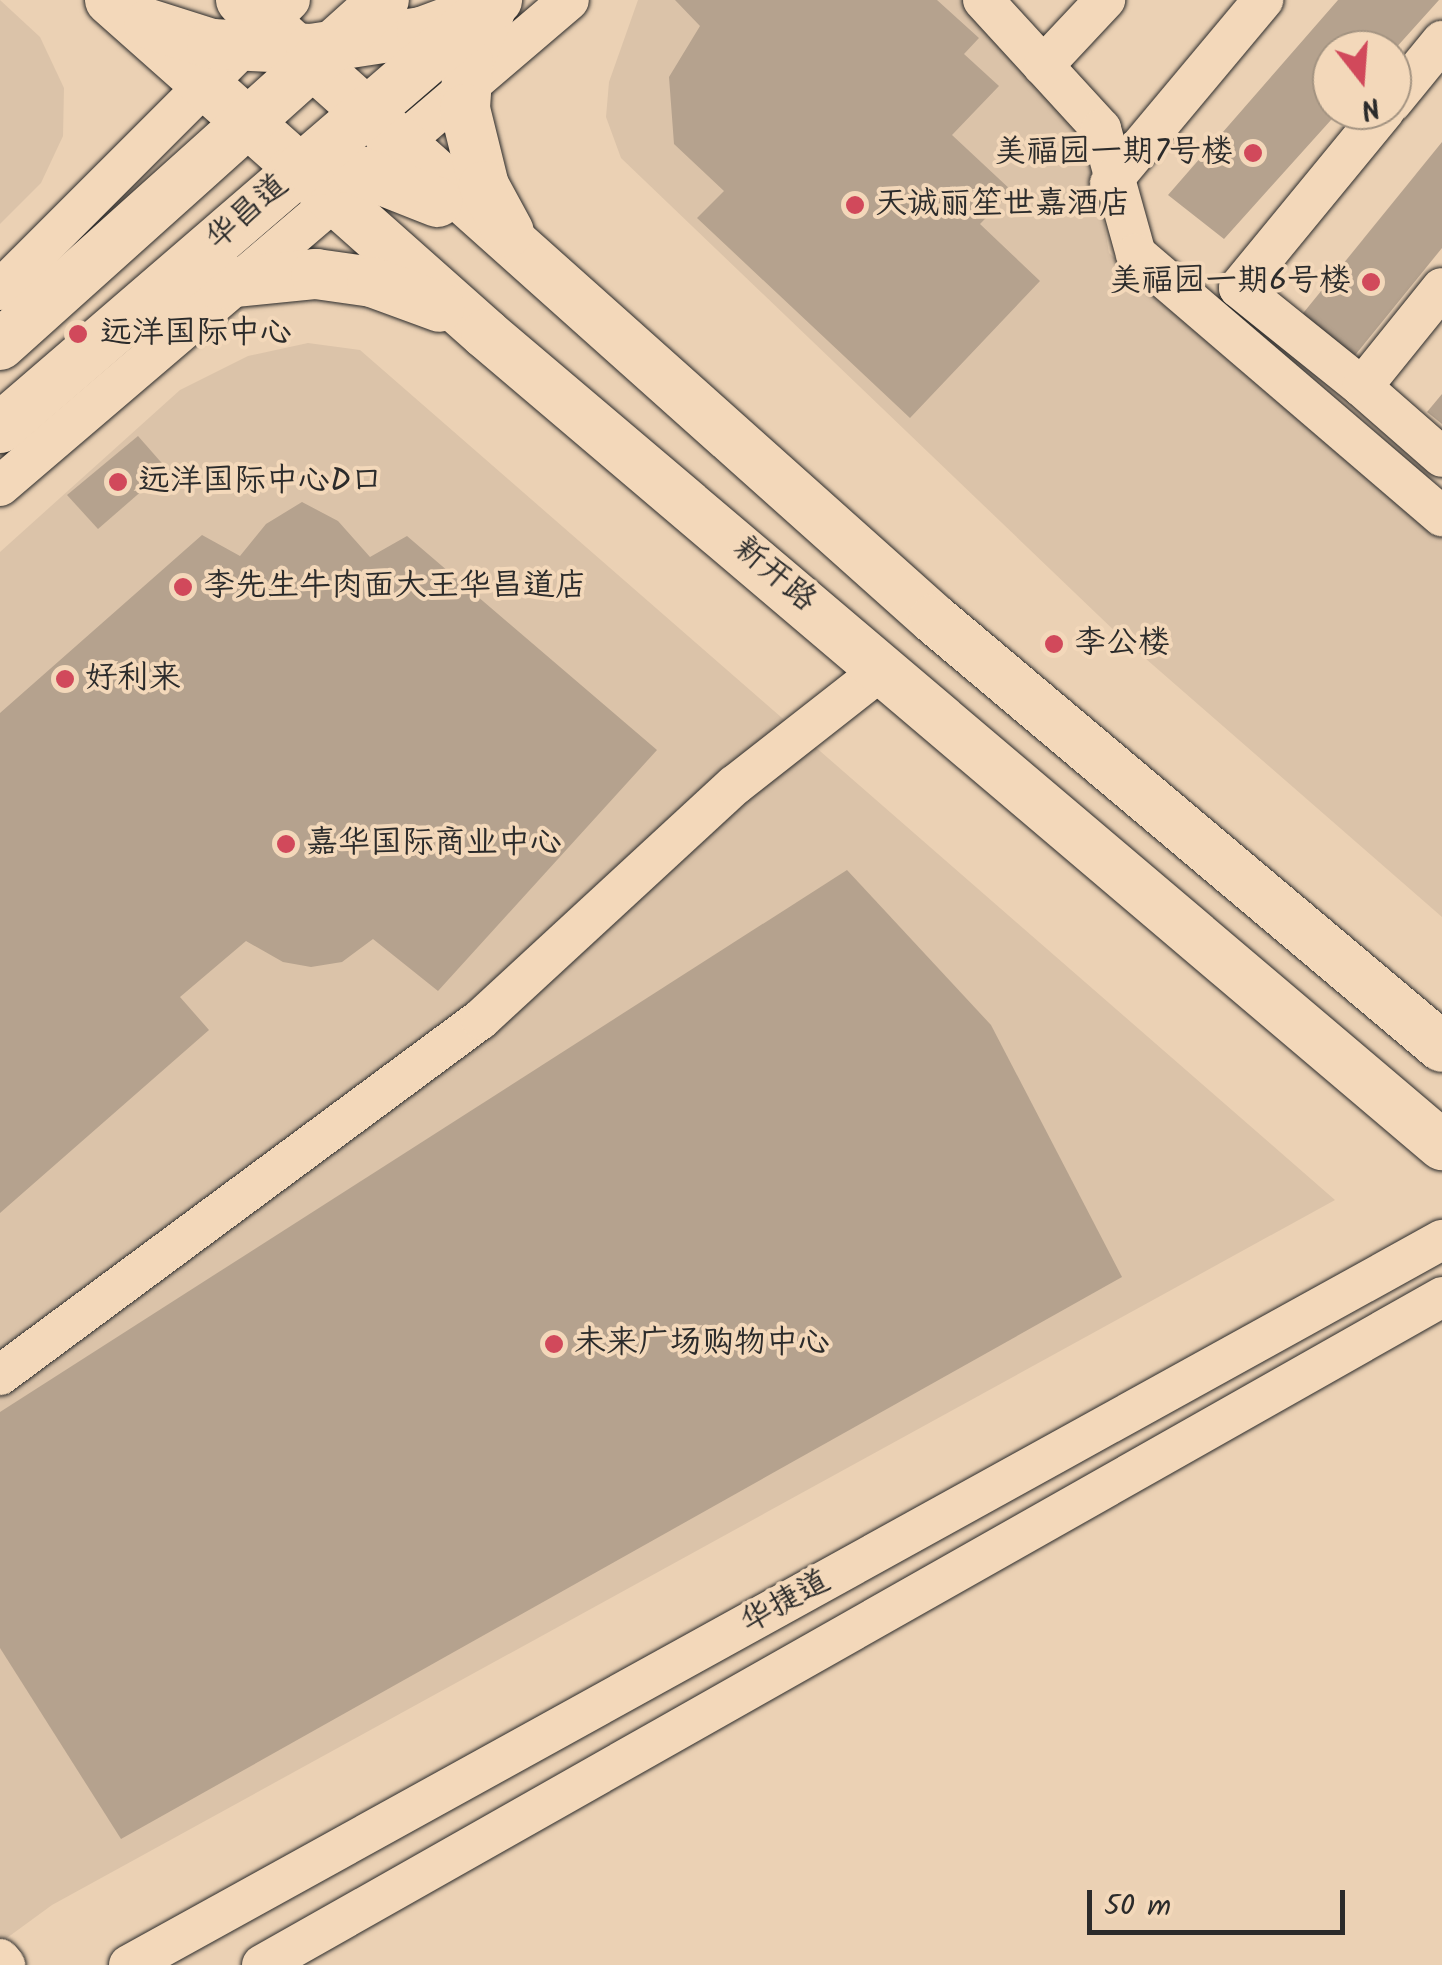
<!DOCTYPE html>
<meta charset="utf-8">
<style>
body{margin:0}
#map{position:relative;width:1442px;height:1965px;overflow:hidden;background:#ebd1b4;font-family:Kalam,"LXGW WenKai TC",sans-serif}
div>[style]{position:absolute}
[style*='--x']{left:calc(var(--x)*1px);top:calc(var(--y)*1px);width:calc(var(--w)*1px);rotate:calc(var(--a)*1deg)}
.built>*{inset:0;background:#dbc3a9}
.building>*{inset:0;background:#b5a28e}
.roads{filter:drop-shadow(0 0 2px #2b2b2b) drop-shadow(0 0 2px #2b2b2b)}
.minor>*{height:40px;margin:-20px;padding:0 20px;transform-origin:20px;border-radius:20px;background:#f3d8ba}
.major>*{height:50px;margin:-25px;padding:0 25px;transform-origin:25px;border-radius:25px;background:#f3d8ba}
.dots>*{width:28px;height:28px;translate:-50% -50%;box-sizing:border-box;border:5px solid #f3d8ba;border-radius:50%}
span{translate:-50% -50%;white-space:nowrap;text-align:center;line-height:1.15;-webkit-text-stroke:8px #f3d8ba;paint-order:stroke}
.poi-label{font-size:32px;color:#2b2b2b}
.right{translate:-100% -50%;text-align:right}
.left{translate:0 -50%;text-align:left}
.street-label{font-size:32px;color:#2b2b2b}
.north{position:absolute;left:1312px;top:30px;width:100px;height:100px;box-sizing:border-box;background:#f3d8ba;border:2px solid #a39381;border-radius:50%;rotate:163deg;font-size:28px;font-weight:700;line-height:40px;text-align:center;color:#2b2b2b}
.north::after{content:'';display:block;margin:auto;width:35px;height:45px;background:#d1495b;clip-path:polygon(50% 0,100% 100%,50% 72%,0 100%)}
.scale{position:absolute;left:1087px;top:1890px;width:258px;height:45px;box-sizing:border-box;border:5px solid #2b2b2b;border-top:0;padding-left:12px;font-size:30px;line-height:35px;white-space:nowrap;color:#2b2b2b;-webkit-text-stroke:8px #f3d8ba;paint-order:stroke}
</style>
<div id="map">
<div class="built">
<i style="clip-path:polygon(0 0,40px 37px,64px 88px,63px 136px,41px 183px,0 224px)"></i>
<i style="clip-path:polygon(638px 0,961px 0,1088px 126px,1109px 253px,1442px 538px,1442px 917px,1122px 638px,621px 158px,606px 117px,609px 82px)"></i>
<i style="clip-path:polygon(308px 343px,360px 350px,1335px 1200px,52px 1905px,0 1943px,0 552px,180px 390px,248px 356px)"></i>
</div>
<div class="building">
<i style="clip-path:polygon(675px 0,937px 0,979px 38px,964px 54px,999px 86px,952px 135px,1012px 191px,980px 224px,1040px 281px,910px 418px,697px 218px,724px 191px,674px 144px,669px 77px,700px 26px)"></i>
<i style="clip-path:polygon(1338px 0,1439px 0,1394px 50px,1332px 50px,1332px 110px,1340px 110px,1224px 239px,1168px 195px)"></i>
<i style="clip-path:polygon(1442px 142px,1442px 248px,1352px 359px,1300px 317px)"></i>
<i style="clip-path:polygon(1442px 394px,1442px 424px,1427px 412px)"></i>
<i style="clip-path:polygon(138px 436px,167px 469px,98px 529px,67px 495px)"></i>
<i style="clip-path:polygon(302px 502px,338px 521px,370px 557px,407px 536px,657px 750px,438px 991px,373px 939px,342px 962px,311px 967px,283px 962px,246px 941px,180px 997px,209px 1030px,0 1213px,0 713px,202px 535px,240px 556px,266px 524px)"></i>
<i style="clip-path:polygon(847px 870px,991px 1025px,1122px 1277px,121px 1839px,0 1648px,0 1412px)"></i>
</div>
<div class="roads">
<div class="minor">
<i style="--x:983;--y:0;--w:175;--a:47.5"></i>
<i style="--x:1101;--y:129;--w:130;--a:74.4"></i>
<i style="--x:1136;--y:254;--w:403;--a:40.6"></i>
<i style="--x:1043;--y:66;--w:91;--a:-46.8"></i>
<i style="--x:1392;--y:102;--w:79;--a:-50.7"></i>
<i style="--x:1385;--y:110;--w:230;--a:129.4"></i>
<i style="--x:1239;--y:288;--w:158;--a:38.8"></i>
<i style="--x:1362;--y:387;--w:127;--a:-51.1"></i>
<i style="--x:1110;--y:183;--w:239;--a:-50.1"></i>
<i style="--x:0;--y:290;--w:410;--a:-45"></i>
<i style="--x:1362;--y:387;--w:106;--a:41.2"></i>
<i style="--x:0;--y:486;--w:748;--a:-40.5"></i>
<i style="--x:0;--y:1375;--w:598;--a:-36.51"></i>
<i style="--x:481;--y:1019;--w:345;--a:-42.7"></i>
<i style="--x:735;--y:785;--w:189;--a:-38.1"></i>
<i style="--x:0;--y:1959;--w:8;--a:50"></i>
<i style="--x:129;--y:1965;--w:1500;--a:-28.91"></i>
<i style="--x:262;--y:1965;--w:1356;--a:-29.51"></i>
</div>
<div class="major">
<i style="--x:110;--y:0;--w:503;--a:41.61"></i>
<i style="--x:486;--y:334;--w:1254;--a:40.31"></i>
<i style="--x:241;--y:0;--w:929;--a:41.77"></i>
<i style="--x:934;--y:619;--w:664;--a:40.11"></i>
<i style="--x:490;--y:11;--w:56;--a:113.3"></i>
<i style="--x:468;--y:62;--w:47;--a:93.7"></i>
<i style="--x:465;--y:109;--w:79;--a:76.1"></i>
<i style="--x:484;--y:186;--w:52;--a:61.5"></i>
<i style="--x:149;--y:24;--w:66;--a:17.6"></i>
<i style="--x:212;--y:44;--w:99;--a:2.9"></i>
<i style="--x:311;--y:49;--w:112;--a:-8.7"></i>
<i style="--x:422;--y:32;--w:43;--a:-20.6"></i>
<i style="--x:291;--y:172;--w:58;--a:-4.9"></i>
<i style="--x:349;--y:167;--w:95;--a:21.7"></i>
<i style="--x:155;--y:306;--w:66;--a:-19.5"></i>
<i style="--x:217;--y:284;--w:100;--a:-5.8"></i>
<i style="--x:316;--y:274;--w:57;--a:8.1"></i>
<i style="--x:372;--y:282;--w:72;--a:20.2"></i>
<i style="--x:0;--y:345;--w:516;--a:-41.94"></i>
<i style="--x:0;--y:428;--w:656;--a:-40.73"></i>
</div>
</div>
<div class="dots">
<i style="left:1253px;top:153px;background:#d1495b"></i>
<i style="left:855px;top:205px;background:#d1495b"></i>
<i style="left:1371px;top:282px;background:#d1495b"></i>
<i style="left:78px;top:334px;background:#d1495b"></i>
<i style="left:118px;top:482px;background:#d1495b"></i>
<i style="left:183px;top:587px;background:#d1495b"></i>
<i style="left:1054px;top:644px;background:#d1495b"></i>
<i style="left:65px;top:679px;background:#d1495b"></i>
<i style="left:286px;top:844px;background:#d1495b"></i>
<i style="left:554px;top:1344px;background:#d1495b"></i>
</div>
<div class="poi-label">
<span class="right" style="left:1233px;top:153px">美福园一期7号楼</span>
<span class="left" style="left:875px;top:205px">天诚丽笙世嘉酒店</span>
<span class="right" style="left:1351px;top:282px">美福园一期6号楼</span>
<span class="left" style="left:100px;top:334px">远洋国际中心</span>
<span class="left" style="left:138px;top:482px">远洋国际中心D口</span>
<span class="left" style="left:203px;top:587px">李先生牛肉面大王华昌道店</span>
<span class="left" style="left:1074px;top:644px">李公楼</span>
<span class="left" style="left:85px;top:679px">好利来</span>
<span class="left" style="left:306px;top:844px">嘉华国际商业中心</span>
<span class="left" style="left:574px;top:1344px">未来广场购物中心</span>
</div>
<div class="street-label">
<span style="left:248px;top:213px;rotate:-41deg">华昌道</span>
<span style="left:774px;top:575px;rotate:40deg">新开路</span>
<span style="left:786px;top:1603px;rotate:-29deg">华捷道</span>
</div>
<div class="north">N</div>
<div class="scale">50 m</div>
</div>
